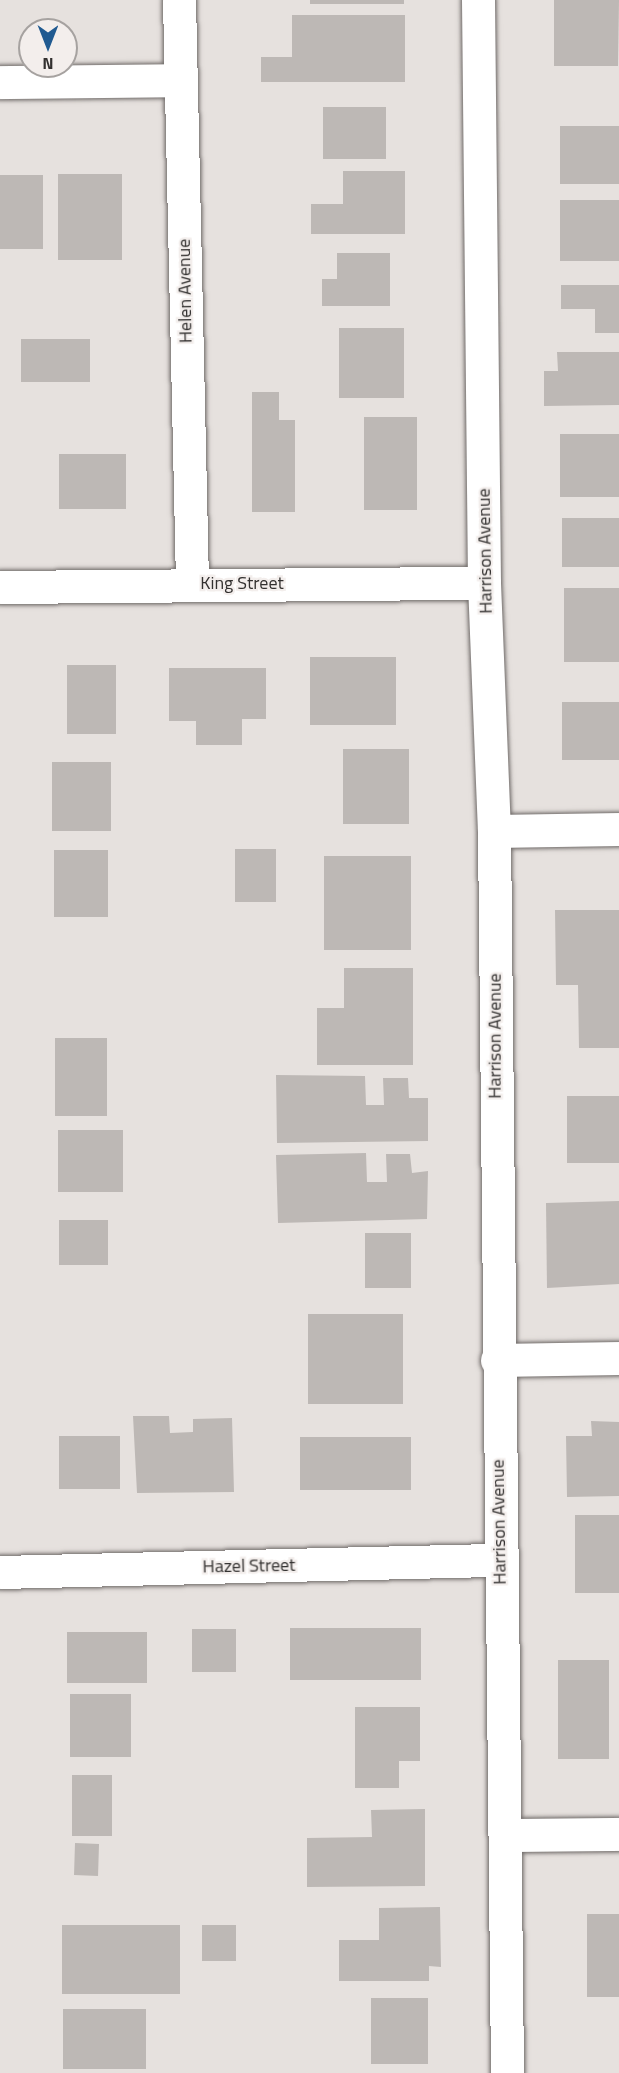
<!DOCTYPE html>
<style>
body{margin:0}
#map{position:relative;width:619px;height:2073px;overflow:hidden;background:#e6e1de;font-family:"Titillium Web",sans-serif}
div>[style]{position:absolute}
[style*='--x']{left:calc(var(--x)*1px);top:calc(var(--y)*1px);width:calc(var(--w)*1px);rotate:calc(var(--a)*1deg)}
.building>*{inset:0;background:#bdb8b5}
.roads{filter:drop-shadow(0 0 2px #706b69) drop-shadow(0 0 2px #706b69)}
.minor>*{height:33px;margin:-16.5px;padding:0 16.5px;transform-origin:16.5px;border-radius:16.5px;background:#fff}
span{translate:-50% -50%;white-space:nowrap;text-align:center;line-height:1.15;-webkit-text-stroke:4.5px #f3eeec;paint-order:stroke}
.street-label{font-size:18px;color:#32302f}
.north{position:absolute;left:18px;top:18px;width:60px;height:60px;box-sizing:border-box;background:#f3eeec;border:2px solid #a6a2a0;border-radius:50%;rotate:180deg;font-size:16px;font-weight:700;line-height:24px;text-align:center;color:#32302f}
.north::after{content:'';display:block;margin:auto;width:21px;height:27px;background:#205a91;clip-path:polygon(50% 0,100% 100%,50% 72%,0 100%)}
</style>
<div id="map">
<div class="building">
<i style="clip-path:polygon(310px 0,404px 0,404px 4px,310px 4px)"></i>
<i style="clip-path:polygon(554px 0,619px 0,618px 66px,554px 66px)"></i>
<i style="clip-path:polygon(292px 15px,405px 15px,405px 82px,261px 82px,261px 57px,292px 57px)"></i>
<i style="clip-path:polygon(323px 107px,386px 107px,386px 159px,323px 159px)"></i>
<i style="clip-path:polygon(560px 126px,619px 126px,619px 184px,560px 184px)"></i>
<i style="clip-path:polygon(343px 171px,405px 171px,405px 234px,311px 234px,311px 204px,343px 204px)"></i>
<i style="clip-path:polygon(58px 174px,122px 174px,122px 260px,58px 260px)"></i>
<i style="clip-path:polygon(0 175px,43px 175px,43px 249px,0 249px)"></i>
<i style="clip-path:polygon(560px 200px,619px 200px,619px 261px,560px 261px)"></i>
<i style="clip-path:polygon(337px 253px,390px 253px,390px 306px,322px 306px,322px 279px,337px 279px)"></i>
<i style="clip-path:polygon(561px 285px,619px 285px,619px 333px,595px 333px,595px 309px,561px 309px)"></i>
<i style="clip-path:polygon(339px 328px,404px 328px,404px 398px,339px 398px)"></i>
<i style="clip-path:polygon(21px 339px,90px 339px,90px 382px,21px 382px)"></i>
<i style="clip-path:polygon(557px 352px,619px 352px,619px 405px,544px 406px,544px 371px,558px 371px)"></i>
<i style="clip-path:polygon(252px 392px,279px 392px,279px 420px,295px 420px,295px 512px,252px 512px)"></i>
<i style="clip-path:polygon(364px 417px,417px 417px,417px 510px,364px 510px)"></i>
<i style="clip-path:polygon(560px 434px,619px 434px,619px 497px,560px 497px)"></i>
<i style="clip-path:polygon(59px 454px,126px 454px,126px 509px,59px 509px)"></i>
<i style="clip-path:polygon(562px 518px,619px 518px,619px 567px,562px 567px)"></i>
<i style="clip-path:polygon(564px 588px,619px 588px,619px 662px,564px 662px)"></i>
<i style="clip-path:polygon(310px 657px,396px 657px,396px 725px,310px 725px)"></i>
<i style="clip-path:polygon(67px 665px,116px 665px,116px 734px,67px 734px)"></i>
<i style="clip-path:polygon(169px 668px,266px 668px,266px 719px,242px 719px,242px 745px,196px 745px,196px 721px,169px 721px)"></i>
<i style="clip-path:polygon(562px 702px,619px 702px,619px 760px,562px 760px)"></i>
<i style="clip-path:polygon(343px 749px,409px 749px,409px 824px,343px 824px)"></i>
<i style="clip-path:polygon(52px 762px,111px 762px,111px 831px,52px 831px)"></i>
<i style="clip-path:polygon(235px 849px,276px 849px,276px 902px,235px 902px)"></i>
<i style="clip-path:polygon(54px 850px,108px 850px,108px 917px,54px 917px)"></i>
<i style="clip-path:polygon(324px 856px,411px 856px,411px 950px,324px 950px)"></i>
<i style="clip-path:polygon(555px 910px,619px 910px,619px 1048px,579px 1048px,578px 985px,556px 985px)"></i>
<i style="clip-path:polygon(344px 968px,413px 968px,413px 1065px,317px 1065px,317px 1008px,344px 1008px)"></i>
<i style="clip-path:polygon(55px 1038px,107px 1038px,107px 1116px,55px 1116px)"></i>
<i style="clip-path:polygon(276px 1075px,365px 1076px,366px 1105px,384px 1105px,383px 1078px,408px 1078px,409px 1098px,428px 1098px,428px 1141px,277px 1143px)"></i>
<i style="clip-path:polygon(567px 1096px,619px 1096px,619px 1163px,567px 1163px)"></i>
<i style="clip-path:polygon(58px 1130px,123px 1130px,123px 1192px,58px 1192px)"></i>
<i style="clip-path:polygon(366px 1153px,367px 1182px,387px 1182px,386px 1154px,410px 1154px,412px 1173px,428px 1171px,427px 1219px,278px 1223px,276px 1155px)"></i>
<i style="clip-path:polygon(619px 1201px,619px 1284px,547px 1288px,546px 1203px)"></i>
<i style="clip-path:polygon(59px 1220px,108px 1220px,108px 1265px,59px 1265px)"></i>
<i style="clip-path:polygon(365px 1233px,411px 1233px,411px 1288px,365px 1288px)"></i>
<i style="clip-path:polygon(308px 1314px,403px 1314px,403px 1404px,308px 1404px)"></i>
<i style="clip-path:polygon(133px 1416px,169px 1416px,170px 1433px,193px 1432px,193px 1419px,232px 1418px,234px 1492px,137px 1493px)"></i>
<i style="clip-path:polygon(591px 1421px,619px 1422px,619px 1496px,567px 1497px,566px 1436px,592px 1436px)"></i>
<i style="clip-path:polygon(59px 1436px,120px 1436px,120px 1489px,59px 1489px)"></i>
<i style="clip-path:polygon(300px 1437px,411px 1437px,411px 1490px,300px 1490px)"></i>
<i style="clip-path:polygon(575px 1515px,619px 1515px,619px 1593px,575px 1593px)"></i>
<i style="clip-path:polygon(290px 1628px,421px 1628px,421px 1680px,290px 1680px)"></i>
<i style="clip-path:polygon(192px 1629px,236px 1629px,236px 1672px,192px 1672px)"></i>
<i style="clip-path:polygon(67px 1632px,147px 1632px,147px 1683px,67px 1683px)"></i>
<i style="clip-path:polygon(558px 1660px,609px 1660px,609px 1759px,558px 1759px)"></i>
<i style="clip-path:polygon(70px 1694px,131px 1694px,131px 1757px,70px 1757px)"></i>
<i style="clip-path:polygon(355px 1707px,420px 1707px,420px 1761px,399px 1761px,399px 1788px,355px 1788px)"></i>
<i style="clip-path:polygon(72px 1775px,112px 1775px,112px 1836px,72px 1836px)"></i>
<i style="clip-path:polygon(425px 1809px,425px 1886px,307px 1887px,307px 1838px,372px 1837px,371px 1810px)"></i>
<i style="clip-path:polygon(75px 1843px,99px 1844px,98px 1876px,74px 1875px)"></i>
<i style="clip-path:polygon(440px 1907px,441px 1967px,429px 1966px,429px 1981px,339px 1981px,339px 1940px,379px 1940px,379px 1908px)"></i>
<i style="clip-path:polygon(587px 1914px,619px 1914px,619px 1997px,587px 1997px)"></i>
<i style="clip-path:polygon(62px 1925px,180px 1925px,180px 1994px,62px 1994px)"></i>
<i style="clip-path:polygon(202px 1925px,236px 1925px,236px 1961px,202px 1961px)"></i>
<i style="clip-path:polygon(371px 1998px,428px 1998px,428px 2064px,371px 2064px)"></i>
<i style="clip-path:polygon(63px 2009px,146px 2009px,146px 2069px,63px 2069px)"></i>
</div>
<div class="roads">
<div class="minor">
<i style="--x:179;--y:0;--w:583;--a:88.72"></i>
<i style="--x:478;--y:0;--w:583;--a:89.41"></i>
<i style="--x:484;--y:583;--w:248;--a:87.7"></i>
<i style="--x:494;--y:831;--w:1242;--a:89.4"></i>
<i style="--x:0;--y:82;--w:180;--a:-0.6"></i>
<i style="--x:0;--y:587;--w:484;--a:-0.5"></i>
<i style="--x:494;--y:831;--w:125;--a:-0.9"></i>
<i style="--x:497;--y:1360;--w:122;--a:-0.9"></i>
<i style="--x:0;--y:1572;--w:499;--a:-1.4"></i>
<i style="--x:505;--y:1835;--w:114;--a:-0.5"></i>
</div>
</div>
<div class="street-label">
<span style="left:185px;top:291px;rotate:-91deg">Helen Avenue</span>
<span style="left:485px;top:551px;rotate:-91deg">Harrison Avenue</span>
<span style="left:242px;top:583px">King Street</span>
<span style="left:495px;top:1036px;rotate:-90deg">Harrison Avenue</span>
<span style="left:499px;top:1522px;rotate:-91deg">Harrison Avenue</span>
<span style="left:249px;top:1566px;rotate:-1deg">Hazel Street</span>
</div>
<div class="north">N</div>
</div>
